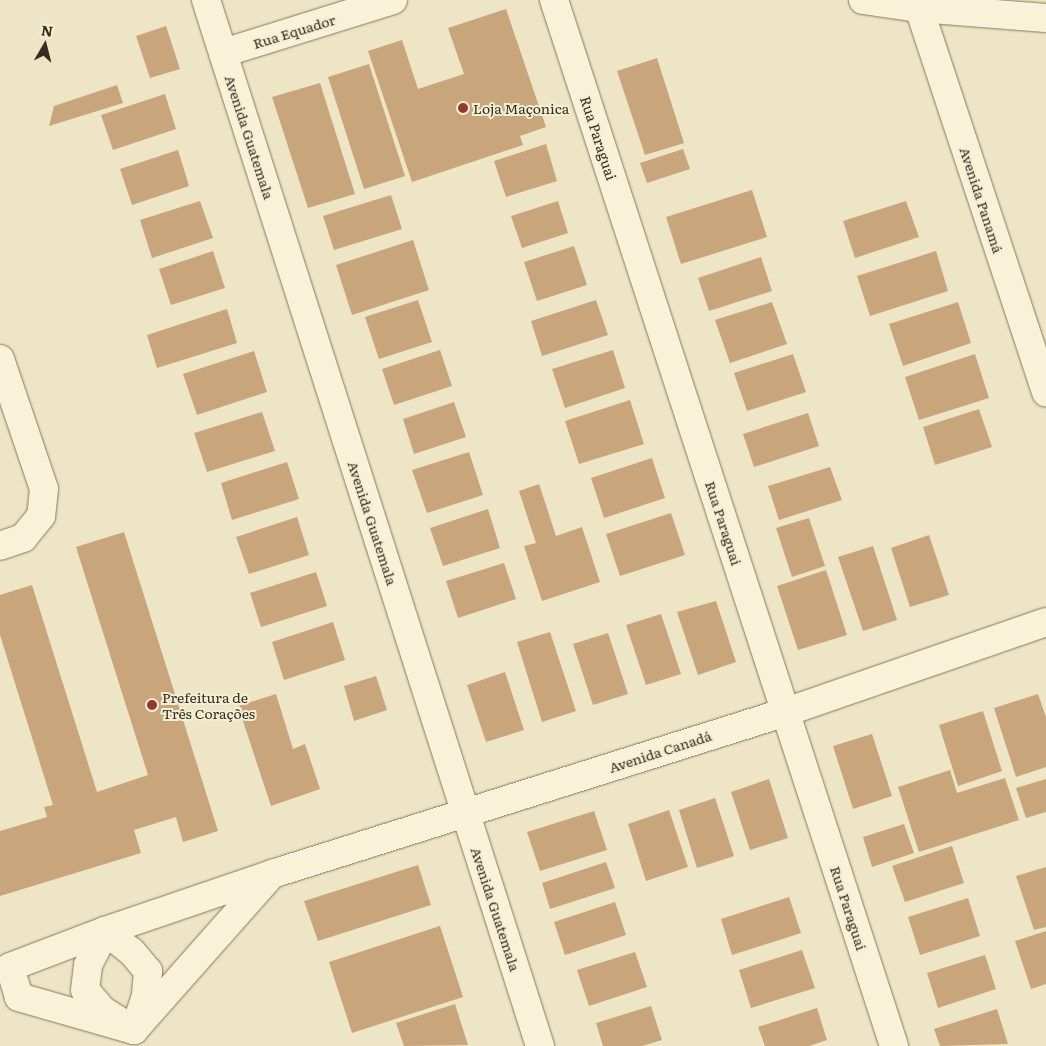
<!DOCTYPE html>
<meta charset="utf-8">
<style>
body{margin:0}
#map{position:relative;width:1046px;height:1046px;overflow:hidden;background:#ede5c5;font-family:Literata,serif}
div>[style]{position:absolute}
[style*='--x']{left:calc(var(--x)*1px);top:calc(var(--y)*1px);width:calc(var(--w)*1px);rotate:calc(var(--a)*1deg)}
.building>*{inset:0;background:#c9a57c}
.roads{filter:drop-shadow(0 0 1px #87785c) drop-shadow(0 0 1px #87785c)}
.minor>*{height:28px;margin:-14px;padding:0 14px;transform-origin:14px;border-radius:14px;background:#f8f2d8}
.dots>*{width:14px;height:14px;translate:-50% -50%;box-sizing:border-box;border:2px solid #f4efd4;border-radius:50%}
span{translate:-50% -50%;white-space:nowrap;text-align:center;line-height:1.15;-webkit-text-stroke:4px #f4efd4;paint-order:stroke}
.street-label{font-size:14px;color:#372e1f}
.poi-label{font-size:14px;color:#372e1f}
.left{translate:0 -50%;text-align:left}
.north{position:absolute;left:20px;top:20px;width:50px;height:50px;-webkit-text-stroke:4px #f4efd4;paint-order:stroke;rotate:8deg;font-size:14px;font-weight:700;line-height:20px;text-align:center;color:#372e1f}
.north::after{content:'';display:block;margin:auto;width:18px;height:22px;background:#372e1f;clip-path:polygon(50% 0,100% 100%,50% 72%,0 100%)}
</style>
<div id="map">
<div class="building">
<i style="clip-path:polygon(506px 9px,546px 127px,520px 136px,523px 145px,412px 182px,368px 51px,402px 40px,418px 89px,464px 74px,448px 28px)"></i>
<i style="clip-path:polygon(166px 26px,180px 69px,150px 78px,136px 36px)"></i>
<i style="clip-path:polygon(657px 58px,684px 143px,645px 155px,617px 71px)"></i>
<i style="clip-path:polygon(369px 64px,405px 176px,364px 189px,328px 77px)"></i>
<i style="clip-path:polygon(320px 83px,355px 194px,308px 208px,272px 97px)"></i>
<i style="clip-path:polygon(117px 85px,123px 103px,49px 126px,54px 106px)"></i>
<i style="clip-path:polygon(165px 94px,176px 129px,113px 150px,101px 115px)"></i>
<i style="clip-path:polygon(546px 144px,557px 181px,506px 197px,494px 161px)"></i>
<i style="clip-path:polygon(683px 149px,690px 169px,647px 183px,640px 163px)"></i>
<i style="clip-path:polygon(178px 150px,189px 186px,132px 205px,120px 169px)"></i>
<i style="clip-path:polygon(752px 190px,767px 237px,681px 264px,666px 217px)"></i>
<i style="clip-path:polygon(391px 195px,402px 229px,334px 250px,323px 216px)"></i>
<i style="clip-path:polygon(200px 201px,213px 238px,152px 258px,140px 220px)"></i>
<i style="clip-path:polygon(558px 201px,568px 233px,522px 248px,511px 216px)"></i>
<i style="clip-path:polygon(906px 201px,919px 237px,855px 258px,843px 221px)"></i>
<i style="clip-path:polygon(413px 240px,429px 290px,352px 315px,336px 265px)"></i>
<i style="clip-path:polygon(574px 246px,587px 285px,537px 301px,524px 262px)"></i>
<i style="clip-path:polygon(213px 251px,225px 288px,171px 305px,159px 269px)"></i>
<i style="clip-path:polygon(936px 251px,948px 291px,870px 316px,857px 276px)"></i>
<i style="clip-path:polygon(761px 257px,772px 291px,709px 311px,698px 278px)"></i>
<i style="clip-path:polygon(418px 300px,432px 342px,379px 359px,365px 317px)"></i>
<i style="clip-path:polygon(596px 300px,608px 335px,542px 356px,531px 321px)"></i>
<i style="clip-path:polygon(772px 302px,787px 344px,730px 363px,715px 320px)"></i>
<i style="clip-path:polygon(958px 302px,971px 343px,903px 366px,889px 324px)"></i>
<i style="clip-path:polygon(227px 309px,237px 343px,157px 368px,147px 335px)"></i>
<i style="clip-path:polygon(440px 350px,452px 386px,394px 405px,382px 369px)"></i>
<i style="clip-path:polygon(613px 350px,625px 388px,565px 408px,552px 369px)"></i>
<i style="clip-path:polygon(254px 351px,267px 392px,197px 415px,183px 374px)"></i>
<i style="clip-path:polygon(793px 354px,806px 392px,747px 411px,734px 373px)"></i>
<i style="clip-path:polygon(975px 354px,989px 398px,919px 420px,905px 377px)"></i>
<i style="clip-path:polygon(630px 400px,644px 444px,579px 464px,565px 421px)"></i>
<i style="clip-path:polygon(454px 402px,466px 437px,414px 454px,403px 419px)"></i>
<i style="clip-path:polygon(979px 409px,992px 447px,935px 465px,923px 427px)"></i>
<i style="clip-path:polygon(262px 412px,275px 451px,207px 472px,194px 433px)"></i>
<i style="clip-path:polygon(808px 413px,819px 446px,754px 467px,743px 434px)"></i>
<i style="clip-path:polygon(469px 452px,483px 495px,427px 513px,412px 470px)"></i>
<i style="clip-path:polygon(652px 458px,665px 498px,604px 518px,591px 478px)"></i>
<i style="clip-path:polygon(287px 462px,299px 499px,232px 520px,221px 483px)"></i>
<i style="clip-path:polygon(830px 467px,842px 500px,779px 520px,768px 486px)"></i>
<i style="clip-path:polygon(539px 484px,556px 536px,582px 527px,600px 582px,542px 601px,524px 546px,536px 543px,519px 491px)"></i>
<i style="clip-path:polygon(488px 509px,500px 548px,443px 566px,430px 528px)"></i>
<i style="clip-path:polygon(671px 513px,685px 555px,620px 576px,606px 534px)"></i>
<i style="clip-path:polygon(297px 517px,309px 555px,249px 574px,236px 537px)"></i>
<i style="clip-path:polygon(809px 518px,825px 566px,792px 577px,776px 528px)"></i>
<i style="clip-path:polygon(124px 532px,218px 831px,183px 842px,176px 817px,134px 830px,141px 853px,0 896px,0 831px,47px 817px,44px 807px,53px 805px,0 635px,0 595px,32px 585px,97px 792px,148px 775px,76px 547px)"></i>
<i style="clip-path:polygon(929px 535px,949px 595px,910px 607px,891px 548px)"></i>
<i style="clip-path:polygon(873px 546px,897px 620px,863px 631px,838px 557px)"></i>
<i style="clip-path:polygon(504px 563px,516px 599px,458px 618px,446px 581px)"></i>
<i style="clip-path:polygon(826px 570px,847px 635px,798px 650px,777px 586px)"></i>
<i style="clip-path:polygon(316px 572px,327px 606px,261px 627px,250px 593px)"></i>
<i style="clip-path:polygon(716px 601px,736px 662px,698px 675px,677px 612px)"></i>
<i style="clip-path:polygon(661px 614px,681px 674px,646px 685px,626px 625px)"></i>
<i style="clip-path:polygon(333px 622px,345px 660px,284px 680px,272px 642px)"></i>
<i style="clip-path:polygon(550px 632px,576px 711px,542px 722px,517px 642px)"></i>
<i style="clip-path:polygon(608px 633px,628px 694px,593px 705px,573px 644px)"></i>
<i style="clip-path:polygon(505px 672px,524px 730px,486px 742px,467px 685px)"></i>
<i style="clip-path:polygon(376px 676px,387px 710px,354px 721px,344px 686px)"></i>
<i style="clip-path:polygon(276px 694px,293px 749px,305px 744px,320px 789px,271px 806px,238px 706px)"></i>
<i style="clip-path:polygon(1038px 694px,1046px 717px,1046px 767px,1016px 777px,994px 708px)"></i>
<i style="clip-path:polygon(983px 711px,1002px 771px,958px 786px,939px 725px)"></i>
<i style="clip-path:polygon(872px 734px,892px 796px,853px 809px,833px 746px)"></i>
<i style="clip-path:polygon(950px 770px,957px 793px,1005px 778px,1019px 820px,919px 852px,898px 787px)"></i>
<i style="clip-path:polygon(769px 779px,788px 838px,750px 850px,731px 792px)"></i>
<i style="clip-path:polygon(1046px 779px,1046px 812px,1026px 818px,1016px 788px)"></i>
<i style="clip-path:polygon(715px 798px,734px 856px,697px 868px,679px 810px)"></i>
<i style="clip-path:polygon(669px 810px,688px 867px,646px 881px,628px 824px)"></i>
<i style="clip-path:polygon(594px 811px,607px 850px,540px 871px,527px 832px)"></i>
<i style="clip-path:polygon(904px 824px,914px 853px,872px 867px,863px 837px)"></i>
<i style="clip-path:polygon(952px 846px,964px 883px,905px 902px,892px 866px)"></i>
<i style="clip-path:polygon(606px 862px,615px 888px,550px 909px,542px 883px)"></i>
<i style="clip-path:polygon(418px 865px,431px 905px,318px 941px,304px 901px)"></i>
<i style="clip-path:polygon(1046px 867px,1046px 927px,1034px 930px,1016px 876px)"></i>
<i style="clip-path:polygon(789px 897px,801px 933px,732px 955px,721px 919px)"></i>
<i style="clip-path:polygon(968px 898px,980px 936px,920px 955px,908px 917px)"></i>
<i style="clip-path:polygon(615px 902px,626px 935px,565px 955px,554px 922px)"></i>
<i style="clip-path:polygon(440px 926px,463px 997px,352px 1033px,329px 962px)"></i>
<i style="clip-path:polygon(1046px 931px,1046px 984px,1031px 989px,1015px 941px)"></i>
<i style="clip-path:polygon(802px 950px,815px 988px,751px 1008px,739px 970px)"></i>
<i style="clip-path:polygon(635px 952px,647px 987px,589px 1006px,577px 970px)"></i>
<i style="clip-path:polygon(985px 955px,996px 989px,938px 1008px,927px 973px)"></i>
<i style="clip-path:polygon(455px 1004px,468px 1045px,404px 1046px,396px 1023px)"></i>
<i style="clip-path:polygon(651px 1006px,662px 1040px,642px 1046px,603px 1046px,596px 1023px)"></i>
<i style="clip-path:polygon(817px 1008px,827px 1040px,809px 1046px,765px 1046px,758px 1027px)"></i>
<i style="clip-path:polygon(997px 1009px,1008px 1044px,940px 1046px,934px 1029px)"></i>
</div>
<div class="roads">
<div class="minor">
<i style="--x:206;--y:0;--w:1098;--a:72.29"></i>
<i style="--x:554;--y:0;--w:1100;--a:71.99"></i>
<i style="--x:863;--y:0;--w:57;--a:8.1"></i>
<i style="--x:919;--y:8;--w:127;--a:4.5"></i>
<i style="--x:919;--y:8;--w:405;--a:71.7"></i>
<i style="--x:223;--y:53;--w:178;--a:-17.3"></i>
<i style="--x:0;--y:359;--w:137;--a:71.3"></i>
<i style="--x:44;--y:489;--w:27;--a:96"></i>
<i style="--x:41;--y:516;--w:28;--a:129"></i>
<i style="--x:23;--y:538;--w:24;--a:161"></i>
<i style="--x:272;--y:874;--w:208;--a:131.5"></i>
<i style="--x:134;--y:1030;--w:120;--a:-164"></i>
<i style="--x:19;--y:997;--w:31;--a:-107"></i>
<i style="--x:10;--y:967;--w:102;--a:-20.8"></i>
<i style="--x:105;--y:931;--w:176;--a:-18.8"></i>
<i style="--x:272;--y:874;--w:539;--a:-17.49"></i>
<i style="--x:786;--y:712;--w:275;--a:-19.1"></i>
<i style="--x:105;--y:931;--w:34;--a:38"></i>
<i style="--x:132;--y:952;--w:25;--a:50"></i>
<i style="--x:148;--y:971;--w:25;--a:95"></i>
<i style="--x:146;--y:996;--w:36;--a:109"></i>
<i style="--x:134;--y:1030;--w:38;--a:-148"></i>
<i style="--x:102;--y:1010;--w:26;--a:-130"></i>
<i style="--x:85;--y:990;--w:25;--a:-83"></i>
<i style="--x:88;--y:965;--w:38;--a:-63"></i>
</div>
</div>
<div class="dots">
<i style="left:463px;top:108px;background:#93392e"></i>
<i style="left:152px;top:705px;background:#93392e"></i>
</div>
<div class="street-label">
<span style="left:294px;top:31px;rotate:-17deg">Rua Equador</span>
<span style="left:250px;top:137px;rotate:72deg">Avenida Guatemala</span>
<span style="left:599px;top:138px;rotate:72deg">Rua Paraguai</span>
<span style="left:982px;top:200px;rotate:72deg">Avenida Panamá</span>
<span style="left:373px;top:523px;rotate:72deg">Avenida Guatemala</span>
<span style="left:724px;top:523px;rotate:72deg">Rua Paraguai</span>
<span style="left:660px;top:751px;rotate:-18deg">Avenida Canadá</span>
<span style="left:849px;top:908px;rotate:72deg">Rua Paraguai</span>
<span style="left:496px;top:909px;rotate:72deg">Avenida Guatemala</span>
</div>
<div class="poi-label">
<span class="left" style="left:473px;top:108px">Loja Maçonica</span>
<span class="left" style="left:162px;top:705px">Prefeitura de<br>Três Corações</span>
</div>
<div class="north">N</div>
</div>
